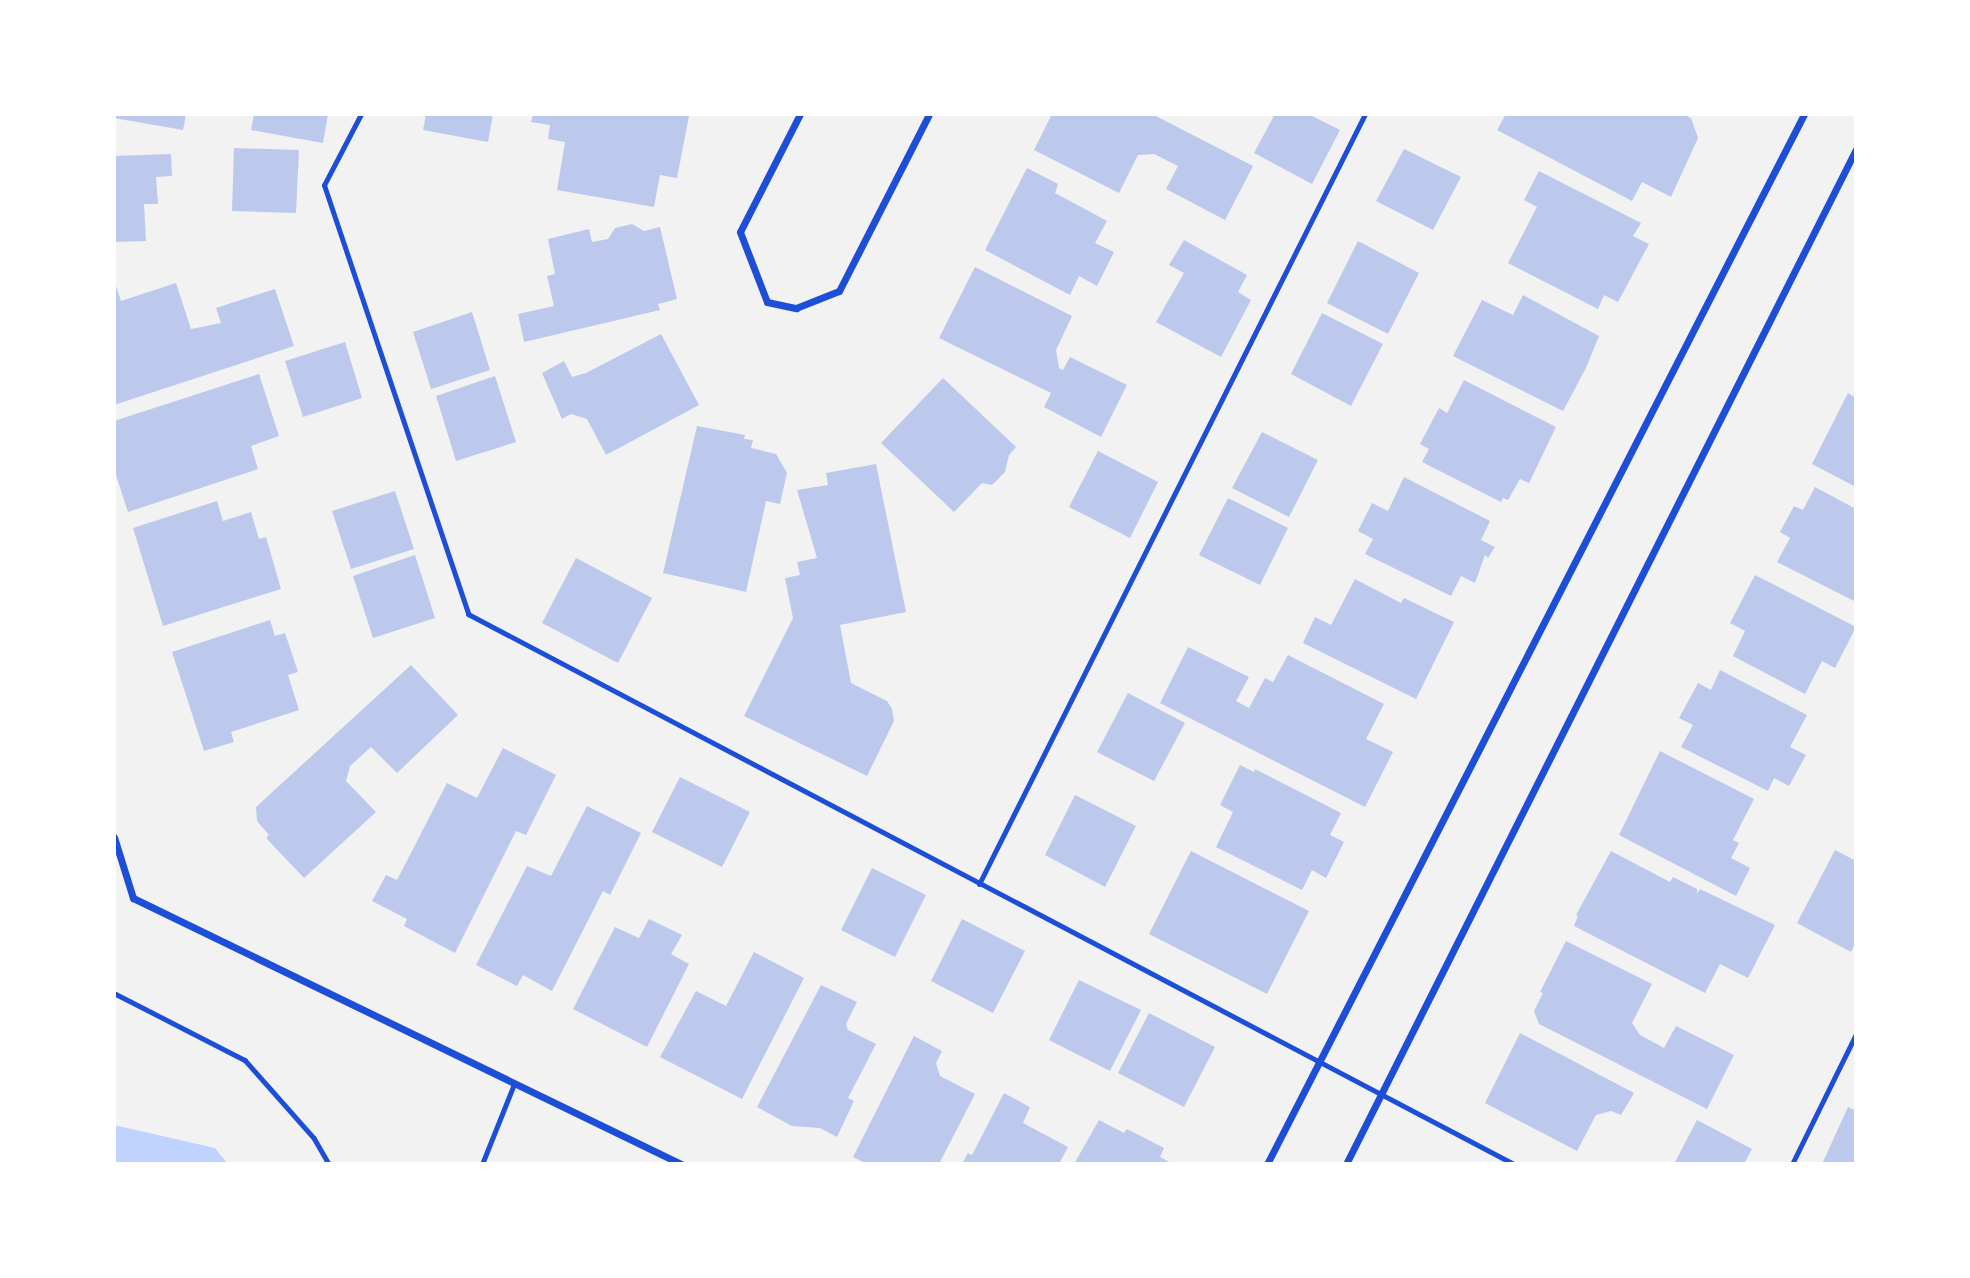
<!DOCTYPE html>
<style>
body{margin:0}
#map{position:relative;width:1970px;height:1278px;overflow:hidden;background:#f2f2f2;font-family:Commissioner,sans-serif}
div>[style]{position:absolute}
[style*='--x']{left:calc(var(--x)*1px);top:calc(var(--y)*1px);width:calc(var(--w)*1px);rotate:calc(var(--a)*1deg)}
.water>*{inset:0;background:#bfd3fe}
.building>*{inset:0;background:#bdc9ec}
.path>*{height:4.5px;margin:-2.25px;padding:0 2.25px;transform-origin:2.25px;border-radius:2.25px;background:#1d4ed8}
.service>*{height:5px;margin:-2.5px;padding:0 2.5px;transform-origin:2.5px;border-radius:2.5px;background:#1d4ed8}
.minor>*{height:7px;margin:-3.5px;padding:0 3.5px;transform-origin:3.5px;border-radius:3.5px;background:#1d4ed8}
span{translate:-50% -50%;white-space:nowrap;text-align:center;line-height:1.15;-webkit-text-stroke:7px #fff;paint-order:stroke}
.frame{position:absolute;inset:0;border:116px solid #fff;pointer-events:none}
</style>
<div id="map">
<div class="water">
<i style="clip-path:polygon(114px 1125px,215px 1148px,228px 1164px,114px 1164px)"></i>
</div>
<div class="building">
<i style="clip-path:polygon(114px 114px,186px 114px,183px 130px,114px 118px)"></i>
<i style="clip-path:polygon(254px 114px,328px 114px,323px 143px,251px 130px)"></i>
<i style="clip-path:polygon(426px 114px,493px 114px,488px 142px,423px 130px)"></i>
<i style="clip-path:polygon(533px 114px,689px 116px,677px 178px,660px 175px,654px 207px,557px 190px,565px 142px,548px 139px,550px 125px,531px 122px)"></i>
<i style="clip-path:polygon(1052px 114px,1152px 114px,1253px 166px,1225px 220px,1166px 189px,1178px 166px,1154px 154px,1138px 155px,1119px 193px,1034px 150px)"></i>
<i style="clip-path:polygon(1275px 114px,1308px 114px,1340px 130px,1312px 184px,1254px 153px)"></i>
<i style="clip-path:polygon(1506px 114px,1682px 114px,1691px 118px,1698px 138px,1671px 197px,1642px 182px,1632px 201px,1497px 130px)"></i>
<i style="clip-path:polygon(234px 148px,299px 150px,296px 213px,232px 211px)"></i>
<i style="clip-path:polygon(1404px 149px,1461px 177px,1433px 230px,1376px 201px)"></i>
<i style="clip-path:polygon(171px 154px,172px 176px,156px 177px,158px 204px,144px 204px,146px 241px,114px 242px,114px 156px)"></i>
<i style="clip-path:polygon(1027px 168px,1058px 184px,1055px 193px,1107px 221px,1095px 243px,1114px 252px,1097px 286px,1079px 276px,1070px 295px,985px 250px)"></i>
<i style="clip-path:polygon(1539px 171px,1641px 223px,1633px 236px,1649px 244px,1618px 302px,1604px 295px,1598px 309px,1508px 263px,1537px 207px,1524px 200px)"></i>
<i style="clip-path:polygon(632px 224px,644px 231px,660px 227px,677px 299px,658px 304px,660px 310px,524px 342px,518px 314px,554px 306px,547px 276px,555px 274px,548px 239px,589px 229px,592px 242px,608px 239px,615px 228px)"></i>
<i style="clip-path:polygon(1184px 240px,1247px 275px,1238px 292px,1251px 300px,1221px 357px,1156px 322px,1184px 273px,1169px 265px)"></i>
<i style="clip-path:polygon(1358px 241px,1419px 273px,1388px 334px,1327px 303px)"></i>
<i style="clip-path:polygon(975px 267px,1072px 316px,1056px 350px,1059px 368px,1063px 370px,1070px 357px,1127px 385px,1101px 437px,1044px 407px,1051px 393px,939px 338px)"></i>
<i style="clip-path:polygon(176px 283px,191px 329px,221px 323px,216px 308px,275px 289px,294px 346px,114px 405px,114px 287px,116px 286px,121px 301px)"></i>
<i style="clip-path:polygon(1523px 295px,1599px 336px,1586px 368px,1563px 411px,1453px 356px,1482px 300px,1513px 315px)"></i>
<i style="clip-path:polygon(472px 312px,490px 370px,431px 389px,413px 332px)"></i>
<i style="clip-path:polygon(1322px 313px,1383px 344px,1351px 406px,1291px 374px)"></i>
<i style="clip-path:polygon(661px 334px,699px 405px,606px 455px,587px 419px,571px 414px,562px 419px,542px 373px,564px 361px,572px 377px,586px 373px)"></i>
<i style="clip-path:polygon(345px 342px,362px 398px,303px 417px,285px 361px)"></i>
<i style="clip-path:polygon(259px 374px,279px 436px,251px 446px,258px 469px,128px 512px,114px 469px,114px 421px)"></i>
<i style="clip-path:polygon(495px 376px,516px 442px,456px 461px,436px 396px)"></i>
<i style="clip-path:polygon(943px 378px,1016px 447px,1009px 455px,1005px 472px,992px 485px,982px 483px,954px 512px,881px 443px)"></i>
<i style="clip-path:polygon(1464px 380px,1556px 427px,1529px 483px,1520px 479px,1508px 500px,1503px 498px,1501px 502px,1422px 462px,1429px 449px,1420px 444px,1439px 408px,1447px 413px)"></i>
<i style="clip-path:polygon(1848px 393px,1856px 398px,1856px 487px,1812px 464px)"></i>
<i style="clip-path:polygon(697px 426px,745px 435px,744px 439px,753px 440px,751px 448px,776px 454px,787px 473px,780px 504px,766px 501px,746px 592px,663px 573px)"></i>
<i style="clip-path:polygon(1262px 432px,1318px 460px,1289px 517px,1232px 488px)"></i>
<i style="clip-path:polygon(1098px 451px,1158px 482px,1130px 538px,1069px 507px)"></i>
<i style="clip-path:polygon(876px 464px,906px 612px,840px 625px,851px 683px,887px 701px,892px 709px,894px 721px,867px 776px,744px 716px,793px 618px,785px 578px,800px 575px,797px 562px,817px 558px,797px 490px,828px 485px,826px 473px)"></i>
<i style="clip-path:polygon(1404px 477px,1490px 521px,1481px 540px,1495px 547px,1488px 558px,1485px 555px,1475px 583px,1461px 576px,1451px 596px,1365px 554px,1373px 539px,1358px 531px,1372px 503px,1388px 511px)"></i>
<i style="clip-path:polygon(1815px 487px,1856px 509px,1856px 602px,1777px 562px,1790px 538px,1780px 532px,1794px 506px,1803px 510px)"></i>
<i style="clip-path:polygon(395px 491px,414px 549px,351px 569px,332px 511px)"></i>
<i style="clip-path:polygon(1228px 498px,1288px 528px,1260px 585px,1199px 555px)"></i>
<i style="clip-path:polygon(217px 501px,223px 521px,251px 512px,259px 539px,266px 537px,281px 589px,163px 626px,133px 528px)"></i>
<i style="clip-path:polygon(415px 555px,435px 618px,373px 638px,353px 576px)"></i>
<i style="clip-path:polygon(576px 558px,652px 598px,618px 663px,542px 623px)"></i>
<i style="clip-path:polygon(1755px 575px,1856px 627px,1835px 668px,1822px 661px,1805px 694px,1733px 656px,1745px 631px,1730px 623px)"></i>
<i style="clip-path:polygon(1355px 579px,1401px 603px,1404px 598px,1454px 622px,1416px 699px,1303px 643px,1315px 617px,1331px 625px)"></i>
<i style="clip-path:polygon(270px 620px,275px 636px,285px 633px,298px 672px,288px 675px,299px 710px,231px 732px,234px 742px,204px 751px,172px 652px)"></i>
<i style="clip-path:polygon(1188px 647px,1249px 677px,1236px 701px,1249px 708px,1265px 678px,1273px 682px,1288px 655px,1384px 704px,1366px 739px,1393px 752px,1365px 807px,1160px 703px)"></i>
<i style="clip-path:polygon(411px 665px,458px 715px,397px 773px,371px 747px,350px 766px,346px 781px,376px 812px,304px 878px,266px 838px,269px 835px,257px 821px,256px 807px)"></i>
<i style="clip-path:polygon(1720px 670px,1807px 715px,1790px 747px,1806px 755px,1789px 786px,1774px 778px,1768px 791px,1681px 747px,1693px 725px,1679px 718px,1698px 683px,1711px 690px)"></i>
<i style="clip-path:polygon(1128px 693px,1185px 723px,1154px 781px,1097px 752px)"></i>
<i style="clip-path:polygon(503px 748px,556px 775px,526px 835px,516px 831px,455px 953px,404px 926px,407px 919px,372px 901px,386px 875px,397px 880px,447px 783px,477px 798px)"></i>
<i style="clip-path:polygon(1660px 751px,1754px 799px,1733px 840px,1739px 843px,1731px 858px,1750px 868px,1736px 896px,1619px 835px)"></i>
<i style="clip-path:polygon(1240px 765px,1254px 772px,1255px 769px,1341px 813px,1330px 835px,1344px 842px,1326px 878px,1312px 870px,1302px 890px,1216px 847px,1233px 812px,1220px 805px)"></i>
<i style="clip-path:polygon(680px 777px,750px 812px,722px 867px,652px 832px)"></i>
<i style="clip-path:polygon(1075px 795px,1136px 826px,1105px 887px,1045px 855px)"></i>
<i style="clip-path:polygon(587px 806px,641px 833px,610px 895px,603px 891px,552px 991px,523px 975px,517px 986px,476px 965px,527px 866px,551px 876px)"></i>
<i style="clip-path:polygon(1835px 850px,1856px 861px,1856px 942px,1851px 952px,1797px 923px)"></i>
<i style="clip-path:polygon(1191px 851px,1309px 911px,1267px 994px,1149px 934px)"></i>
<i style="clip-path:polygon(1611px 851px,1670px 882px,1673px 877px,1697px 889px,1697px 894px,1700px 889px,1775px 925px,1748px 978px,1720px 964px,1705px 993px,1574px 926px,1578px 916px,1576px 915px)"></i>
<i style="clip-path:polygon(872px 868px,926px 895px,895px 957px,841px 930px)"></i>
<i style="clip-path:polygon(649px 919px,682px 935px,671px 954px,689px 964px,647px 1047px,573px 1009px,615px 927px,639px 938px)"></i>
<i style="clip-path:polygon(962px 919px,1025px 951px,993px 1013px,931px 981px)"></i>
<i style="clip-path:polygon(1566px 941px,1652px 984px,1632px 1023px,1640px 1035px,1664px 1048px,1676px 1026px,1734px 1055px,1707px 1109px,1539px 1024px,1534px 1011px,1543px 993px,1540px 992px)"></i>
<i style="clip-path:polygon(754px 952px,804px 978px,742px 1099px,660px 1057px,696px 991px,726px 1006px)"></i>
<i style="clip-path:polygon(1079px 980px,1141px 1010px,1110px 1071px,1049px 1040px)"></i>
<i style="clip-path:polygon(821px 985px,857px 1002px,846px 1024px,848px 1030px,876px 1044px,848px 1098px,854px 1101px,837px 1137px,820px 1128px,792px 1126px,757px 1107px)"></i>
<i style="clip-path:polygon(1149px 1013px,1215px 1047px,1184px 1107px,1118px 1073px)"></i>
<i style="clip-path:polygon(1520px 1033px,1634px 1093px,1621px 1115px,1611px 1111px,1596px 1115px,1577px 1151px,1485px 1103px)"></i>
<i style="clip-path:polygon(914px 1036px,942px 1051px,936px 1063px,940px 1076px,975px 1094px,939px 1164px,867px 1164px,853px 1157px)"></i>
<i style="clip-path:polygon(1004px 1093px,1030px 1107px,1023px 1123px,1068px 1147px,1059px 1164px,962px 1164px,968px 1153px,972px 1155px)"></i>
<i style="clip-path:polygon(1848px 1107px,1856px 1111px,1856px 1164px,1822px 1164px)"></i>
<i style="clip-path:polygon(1099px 1120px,1124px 1133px,1127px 1129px,1164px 1148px,1160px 1157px,1173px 1164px,1074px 1164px)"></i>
<i style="clip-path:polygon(1697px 1120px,1752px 1149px,1744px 1164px,1674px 1164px)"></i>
</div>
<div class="path">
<i style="--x:114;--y:993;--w:147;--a:27.1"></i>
<i style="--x:245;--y:1060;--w:104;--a:48.5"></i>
<i style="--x:314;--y:1138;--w:30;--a:60"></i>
</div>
<div class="service">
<i style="--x:361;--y:114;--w:80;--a:117.5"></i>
<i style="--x:324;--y:185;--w:453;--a:71.4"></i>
<i style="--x:468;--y:614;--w:1182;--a:27.74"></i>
<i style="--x:979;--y:884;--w:861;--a:-63.38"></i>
<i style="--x:482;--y:1164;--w:86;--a:-68.2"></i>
<i style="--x:1792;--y:1164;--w:145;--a:-63.8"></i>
</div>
<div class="minor">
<i style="--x:800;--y:114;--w:132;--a:117"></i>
<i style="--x:740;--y:232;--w:75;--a:68.9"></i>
<i style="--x:767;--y:302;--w:30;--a:12"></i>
<i style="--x:796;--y:308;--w:46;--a:-21.6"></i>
<i style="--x:839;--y:291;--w:199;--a:-63"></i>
<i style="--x:114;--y:837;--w:64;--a:72.7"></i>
<i style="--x:133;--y:898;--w:609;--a:25.89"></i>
<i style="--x:1267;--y:1164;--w:1179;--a:-62.91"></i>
<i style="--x:1346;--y:1164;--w:1136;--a:-63.32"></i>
</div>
<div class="frame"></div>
</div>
